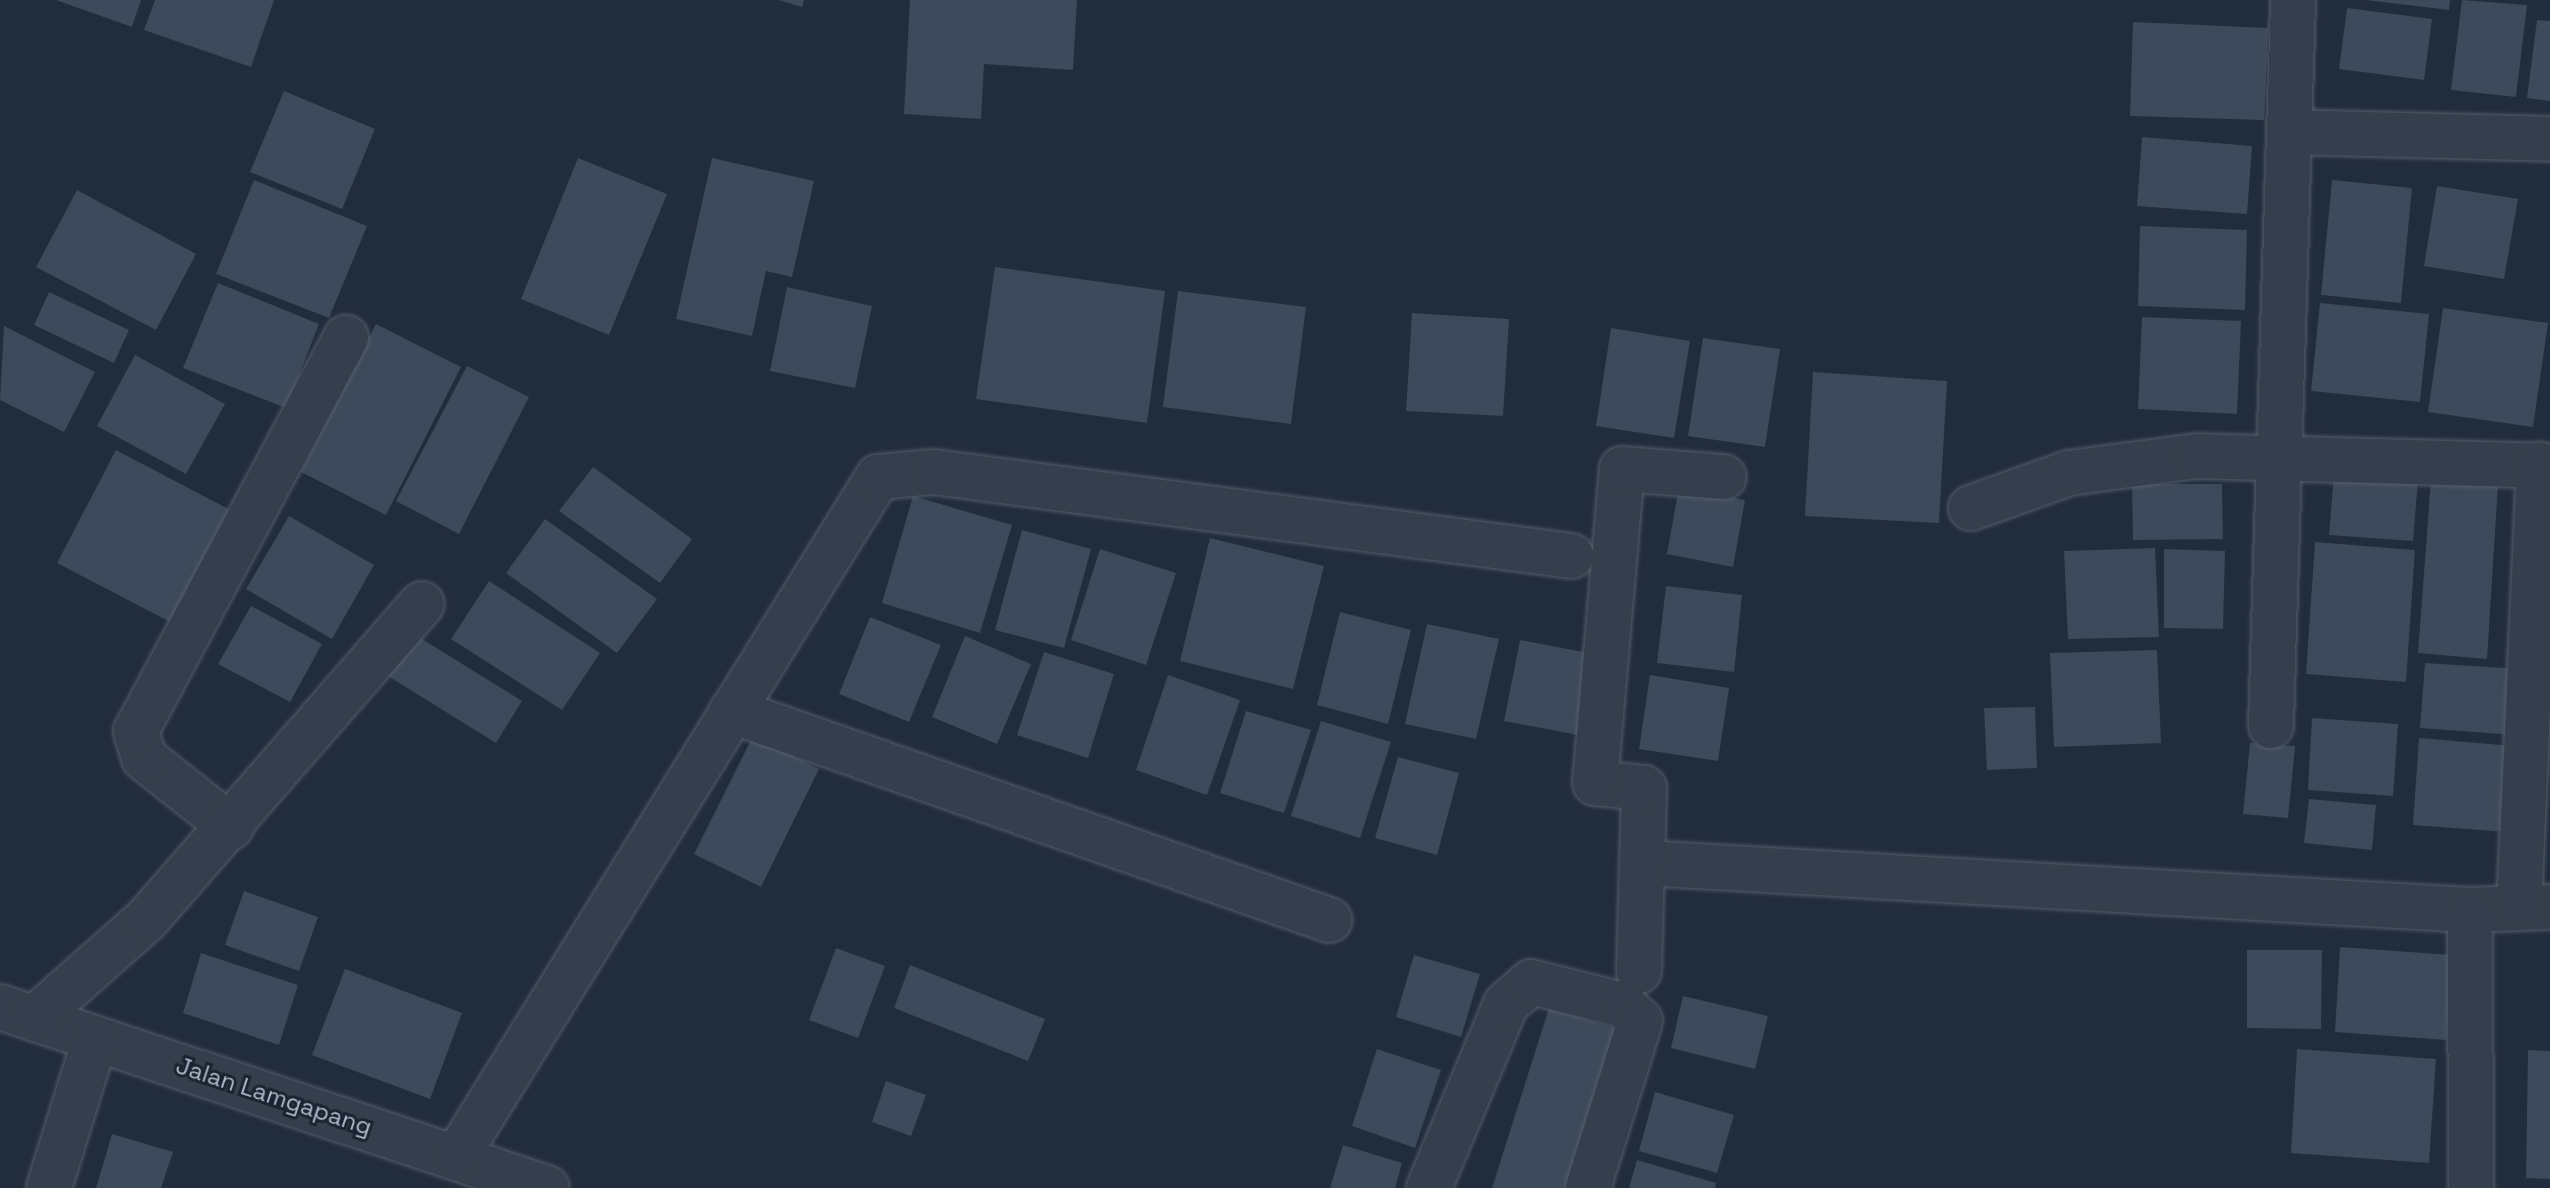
<!DOCTYPE html>
<style>
body{margin:0}
#map{position:relative;width:2550px;height:1188px;overflow:hidden;background:#212c3c;font-family:"Space Grotesk",sans-serif}
div>[style]{position:absolute}
[style*='--x']{left:calc(var(--x)*1px);top:calc(var(--y)*1px);width:calc(var(--w)*1px);rotate:calc(var(--a)*1deg)}
.building>*{inset:0;background:#3d4a5b}
.roads{filter:drop-shadow(0 0 2px #535c6a) drop-shadow(0 0 2px #535c6a)}
.street>*{height:44px;margin:-22px;padding:0 22px;transform-origin:22px;border-radius:22px;background:#353e4c}
span{translate:-50% -50%;white-space:nowrap;text-align:center;line-height:1.15;-webkit-text-stroke:6px #1a2331;paint-order:stroke}
.street-label{font-size:24px;color:#b0b9c8}
</style>
<div id="map">
<div class="building">
<i style="clip-path:polygon(56px 0,141px 0,132px 27px)"></i>
<i style="clip-path:polygon(155px 0,274px 0,251px 67px,144px 30px)"></i>
<i style="clip-path:polygon(779px 0,804px 0,802px 7px)"></i>
<i style="clip-path:polygon(910px 0,1077px 0,1073px 70px,984px 64px,981px 119px,904px 114px)"></i>
<i style="clip-path:polygon(2366px 0,2450px 0,2449px 10px)"></i>
<i style="clip-path:polygon(2462px 0,2527px 5px,2516px 97px,2451px 90px)"></i>
<i style="clip-path:polygon(2347px 8px,2432px 19px,2424px 80px,2339px 69px)"></i>
<i style="clip-path:polygon(2537px 20px,2550px 21px,2550px 101px,2527px 98px)"></i>
<i style="clip-path:polygon(2133px 22px,2268px 28px,2264px 120px,2130px 116px)"></i>
<i style="clip-path:polygon(284px 91px,375px 129px,342px 209px,250px 172px)"></i>
<i style="clip-path:polygon(2142px 137px,2252px 146px,2247px 214px,2137px 206px)"></i>
<i style="clip-path:polygon(578px 158px,667px 194px,609px 335px,521px 299px)"></i>
<i style="clip-path:polygon(712px 158px,814px 181px,792px 277px,766px 271px,752px 336px,676px 319px)"></i>
<i style="clip-path:polygon(254px 180px,367px 226px,329px 318px,216px 274px)"></i>
<i style="clip-path:polygon(2332px 180px,2412px 188px,2401px 303px,2321px 295px)"></i>
<i style="clip-path:polygon(2437px 186px,2518px 199px,2504px 279px,2424px 266px)"></i>
<i style="clip-path:polygon(77px 190px,196px 254px,156px 330px,36px 267px)"></i>
<i style="clip-path:polygon(2140px 226px,2247px 230px,2245px 310px,2138px 306px)"></i>
<i style="clip-path:polygon(995px 267px,1165px 291px,1147px 423px,976px 399px)"></i>
<i style="clip-path:polygon(218px 283px,319px 324px,286px 408px,183px 368px)"></i>
<i style="clip-path:polygon(787px 287px,872px 306px,855px 388px,770px 371px)"></i>
<i style="clip-path:polygon(1178px 291px,1306px 307px,1291px 424px,1163px 407px)"></i>
<i style="clip-path:polygon(49px 292px,129px 330px,114px 363px,34px 325px)"></i>
<i style="clip-path:polygon(2320px 303px,2429px 314px,2420px 402px,2311px 391px)"></i>
<i style="clip-path:polygon(2443px 308px,2548px 323px,2533px 427px,2428px 412px)"></i>
<i style="clip-path:polygon(1412px 313px,1509px 319px,1503px 416px,1406px 411px)"></i>
<i style="clip-path:polygon(2142px 317px,2241px 321px,2237px 414px,2138px 409px)"></i>
<i style="clip-path:polygon(376px 324px,461px 367px,386px 515px,301px 472px)"></i>
<i style="clip-path:polygon(4px 326px,95px 372px,64px 432px,0 400px)"></i>
<i style="clip-path:polygon(1611px 328px,1690px 341px,1674px 438px,1596px 426px)"></i>
<i style="clip-path:polygon(1703px 338px,1780px 349px,1765px 447px,1688px 436px)"></i>
<i style="clip-path:polygon(135px 355px,225px 404px,186px 474px,97px 426px)"></i>
<i style="clip-path:polygon(467px 366px,529px 397px,459px 534px,396px 501px)"></i>
<i style="clip-path:polygon(1813px 372px,1947px 381px,1939px 523px,1805px 516px)"></i>
<i style="clip-path:polygon(116px 450px,234px 512px,174px 624px,57px 563px)"></i>
<i style="clip-path:polygon(2432px 466px,2499px 471px,2487px 659px,2418px 653px)"></i>
<i style="clip-path:polygon(593px 467px,692px 539px,660px 583px,559px 511px)"></i>
<i style="clip-path:polygon(2334px 474px,2418px 480px,2413px 541px,2329px 535px)"></i>
<i style="clip-path:polygon(2132px 484px,2222px 484px,2223px 539px,2133px 540px)"></i>
<i style="clip-path:polygon(1679px 487px,1745px 500px,1733px 567px,1667px 554px)"></i>
<i style="clip-path:polygon(913px 496px,1012px 525px,980px 633px,882px 603px)"></i>
<i style="clip-path:polygon(289px 516px,374px 565px,332px 639px,246px 589px)"></i>
<i style="clip-path:polygon(545px 519px,657px 599px,617px 653px,506px 573px)"></i>
<i style="clip-path:polygon(1022px 530px,1091px 549px,1064px 648px,995px 630px)"></i>
<i style="clip-path:polygon(1210px 538px,1324px 566px,1293px 689px,1180px 661px)"></i>
<i style="clip-path:polygon(2315px 542px,2415px 550px,2406px 682px,2306px 674px)"></i>
<i style="clip-path:polygon(2155px 548px,2159px 637px,2068px 639px,2064px 551px)"></i>
<i style="clip-path:polygon(1100px 549px,1176px 573px,1146px 665px,1071px 640px)"></i>
<i style="clip-path:polygon(2164px 549px,2225px 551px,2223px 629px,2164px 628px)"></i>
<i style="clip-path:polygon(489px 581px,600px 653px,562px 710px,451px 639px)"></i>
<i style="clip-path:polygon(1666px 586px,1742px 595px,1734px 672px,1657px 663px)"></i>
<i style="clip-path:polygon(251px 606px,322px 644px,290px 702px,218px 664px)"></i>
<i style="clip-path:polygon(1340px 612px,1411px 630px,1388px 724px,1317px 705px)"></i>
<i style="clip-path:polygon(870px 617px,941px 645px,909px 722px,839px 694px)"></i>
<i style="clip-path:polygon(1427px 624px,1499px 639px,1476px 739px,1405px 724px)"></i>
<i style="clip-path:polygon(409px 631px,522px 701px,496px 743px,383px 673px)"></i>
<i style="clip-path:polygon(965px 636px,1031px 664px,997px 744px,932px 717px)"></i>
<i style="clip-path:polygon(1520px 640px,1594px 654px,1578px 735px,1504px 721px)"></i>
<i style="clip-path:polygon(2157px 650px,2161px 743px,2054px 747px,2050px 653px)"></i>
<i style="clip-path:polygon(1044px 652px,1114px 674px,1088px 758px,1017px 735px)"></i>
<i style="clip-path:polygon(2425px 663px,2519px 669px,2515px 735px,2420px 728px)"></i>
<i style="clip-path:polygon(1168px 675px,1240px 700px,1207px 795px,1136px 770px)"></i>
<i style="clip-path:polygon(1650px 675px,1729px 688px,1718px 761px,1639px 749px)"></i>
<i style="clip-path:polygon(2035px 707px,2037px 768px,1987px 770px,1984px 708px)"></i>
<i style="clip-path:polygon(1246px 711px,1311px 730px,1284px 813px,1220px 793px)"></i>
<i style="clip-path:polygon(2312px 718px,2398px 724px,2393px 796px,2308px 790px)"></i>
<i style="clip-path:polygon(1321px 721px,1391px 742px,1360px 838px,1291px 816px)"></i>
<i style="clip-path:polygon(753px 736px,819px 769px,761px 887px,694px 854px)"></i>
<i style="clip-path:polygon(2419px 738px,2513px 746px,2507px 832px,2413px 825px)"></i>
<i style="clip-path:polygon(2250px 743px,2295px 746px,2288px 818px,2243px 814px)"></i>
<i style="clip-path:polygon(1398px 757px,1459px 773px,1437px 855px,1375px 838px)"></i>
<i style="clip-path:polygon(2309px 799px,2376px 805px,2372px 850px,2304px 843px)"></i>
<i style="clip-path:polygon(244px 891px,318px 917px,299px 971px,225px 945px)"></i>
<i style="clip-path:polygon(2340px 947px,2452px 955px,2446px 1040px,2335px 1032px)"></i>
<i style="clip-path:polygon(836px 948px,885px 966px,858px 1038px,809px 1020px)"></i>
<i style="clip-path:polygon(2247px 950px,2322px 950px,2321px 1029px,2247px 1028px)"></i>
<i style="clip-path:polygon(201px 953px,298px 985px,279px 1045px,183px 1013px)"></i>
<i style="clip-path:polygon(1414px 955px,1480px 974px,1461px 1037px,1396px 1017px)"></i>
<i style="clip-path:polygon(910px 965px,1045px 1019px,1028px 1061px,894px 1008px)"></i>
<i style="clip-path:polygon(345px 969px,462px 1013px,430px 1099px,312px 1055px)"></i>
<i style="clip-path:polygon(1683px 996px,1768px 1016px,1755px 1069px,1671px 1048px)"></i>
<i style="clip-path:polygon(1549px 1008px,1616px 1029px,1565px 1188px,1492px 1188px)"></i>
<i style="clip-path:polygon(1377px 1049px,1441px 1070px,1415px 1148px,1352px 1126px)"></i>
<i style="clip-path:polygon(2297px 1049px,2436px 1059px,2429px 1163px,2291px 1153px)"></i>
<i style="clip-path:polygon(2528px 1050px,2550px 1051px,2550px 1179px,2526px 1178px)"></i>
<i style="clip-path:polygon(886px 1081px,926px 1095px,911px 1136px,872px 1122px)"></i>
<i style="clip-path:polygon(1655px 1092px,1734px 1115px,1717px 1173px,1639px 1151px)"></i>
<i style="clip-path:polygon(112px 1134px,173px 1152px,161px 1188px,96px 1188px)"></i>
<i style="clip-path:polygon(1343px 1145px,1402px 1163px,1395px 1188px,1330px 1188px)"></i>
<i style="clip-path:polygon(1637px 1160px,1716px 1183px,1715px 1188px,1629px 1188px)"></i>
</div>
<div class="roads">
<div class="street">
<i style="--x:2290;--y:132;--w:260;--a:1.5"></i>
<i style="--x:1971;--y:508;--w:104;--a:-19.7"></i>
<i style="--x:2069;--y:473;--w:129;--a:-7.6"></i>
<i style="--x:2197;--y:456;--w:353;--a:1.6"></i>
<i style="--x:732;--y:711;--w:633;--a:19.29"></i>
<i style="--x:2271;--y:726;--w:726;--a:-88.26"></i>
<i style="--x:231;--y:827;--w:111;--a:-141.6"></i>
<i style="--x:144;--y:758;--w:28;--a:-107"></i>
<i style="--x:136;--y:731;--w:446;--a:-61.9"></i>
<i style="--x:1643;--y:863;--w:828;--a:3.25"></i>
<i style="--x:2470;--y:910;--w:80;--a:-2.1"></i>
<i style="--x:2519;--y:907;--w:443;--a:-87.4"></i>
<i style="--x:2470;--y:910;--w:278;--a:89.8"></i>
<i style="--x:1639;--y:971;--w:183;--a:-88.4"></i>
<i style="--x:1644;--y:788;--w:49;--a:-174.2"></i>
<i style="--x:1595;--y:783;--w:315;--a:-85.1"></i>
<i style="--x:1622;--y:469;--w:102;--a:4.5"></i>
<i style="--x:0;--y:1007;--w:576;--a:18.31"></i>
<i style="--x:34;--y:1019;--w:151;--a:-41.5"></i>
<i style="--x:147;--y:919;--w:418;--a:-48.9"></i>
<i style="--x:457;--y:1156;--w:799;--a:-58.2"></i>
<i style="--x:878;--y:477;--w:56;--a:-5.1"></i>
<i style="--x:934;--y:472;--w:643;--a:7.51"></i>
<i style="--x:49;--y:1188;--w:156;--a:-72.8"></i>
<i style="--x:1429;--y:1188;--w:199;--a:-67.3"></i>
<i style="--x:1506;--y:1004;--w:33;--a:-41"></i>
<i style="--x:1531;--y:982;--w:95;--a:14"></i>
<i style="--x:1623;--y:1005;--w:23;--a:43"></i>
<i style="--x:1640;--y:1021;--w:175;--a:107.3"></i>
</div>
</div>
<div class="street-label">
<span style="left:274px;top:1096px;rotate:18deg">Jalan Lamgapang</span>
</div>
</div>
